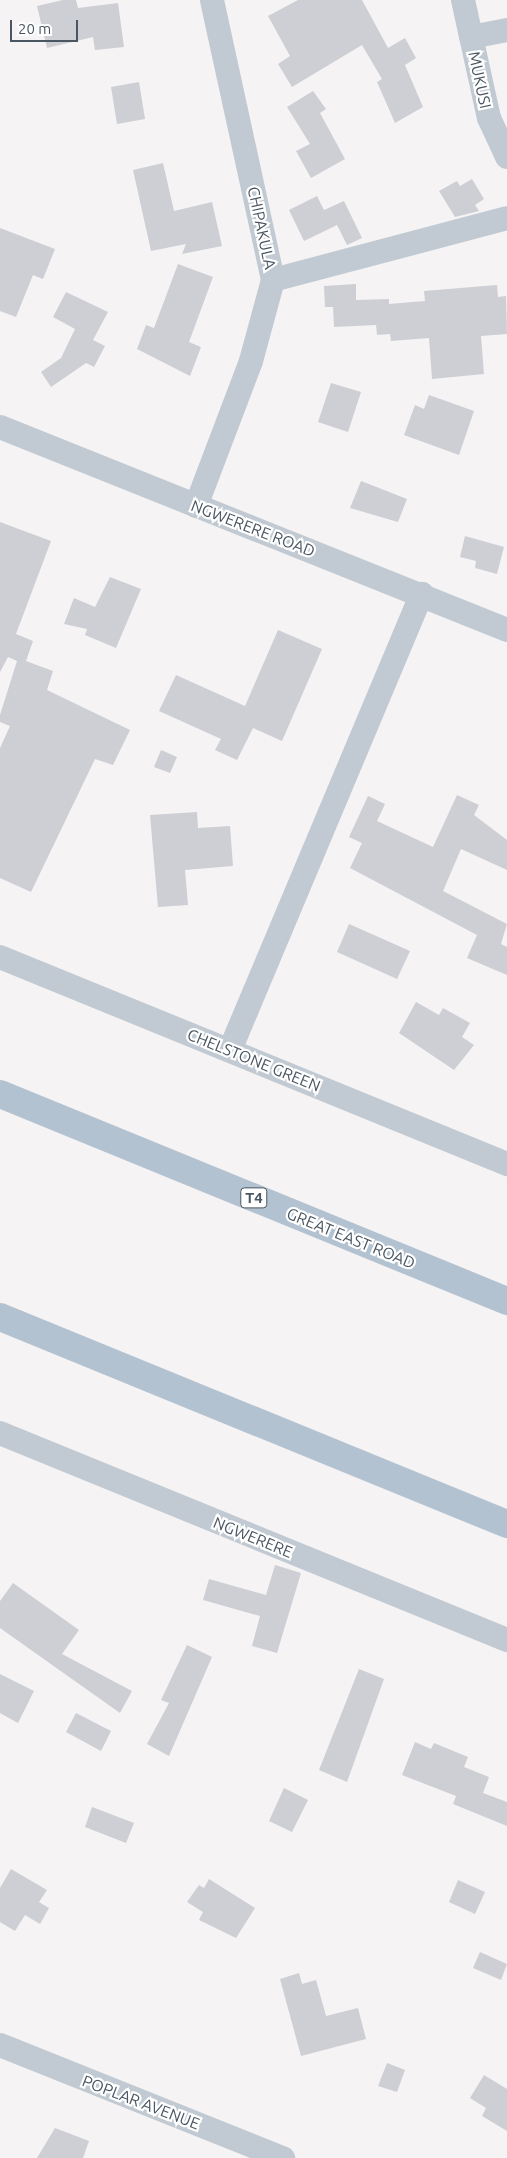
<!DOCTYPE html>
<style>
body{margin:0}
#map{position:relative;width:507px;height:2158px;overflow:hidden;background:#f5f3f3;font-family:Ubuntu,sans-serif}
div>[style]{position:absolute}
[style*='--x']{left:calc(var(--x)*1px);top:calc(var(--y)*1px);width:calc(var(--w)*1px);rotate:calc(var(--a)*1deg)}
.building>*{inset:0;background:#cdcfd5}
.minor>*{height:24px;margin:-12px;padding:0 12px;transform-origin:12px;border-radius:12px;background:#c1cad2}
.major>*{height:28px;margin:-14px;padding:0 14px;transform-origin:14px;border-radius:14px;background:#b3c2d1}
span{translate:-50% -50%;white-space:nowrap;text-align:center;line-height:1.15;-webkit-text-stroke:4.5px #fff;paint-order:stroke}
.shield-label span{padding:1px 4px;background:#fff;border:1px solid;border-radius:4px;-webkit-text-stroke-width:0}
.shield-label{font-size:15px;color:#4a5661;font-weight:700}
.street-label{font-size:16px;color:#4a5661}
.scale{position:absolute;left:10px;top:20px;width:68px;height:22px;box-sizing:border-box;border:2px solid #4a5661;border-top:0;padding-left:6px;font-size:15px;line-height:18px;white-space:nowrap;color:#4a5661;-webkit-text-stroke:4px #fff;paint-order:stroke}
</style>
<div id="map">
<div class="building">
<i style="clip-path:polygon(63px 0,76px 0,78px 8px,118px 3px,124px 47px,95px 50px,93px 37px,47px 48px,37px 6px)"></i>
<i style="clip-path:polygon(298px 0,362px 0,388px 48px,405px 38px,416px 58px,405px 65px,423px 107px,395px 123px,377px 82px,382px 79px,362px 45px,292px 87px,278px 64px,290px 56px,268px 16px)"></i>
<i style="clip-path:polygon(139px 82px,145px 119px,117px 124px,111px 87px)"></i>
<i style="clip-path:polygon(313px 91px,326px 109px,320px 113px,345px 159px,311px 178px,296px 151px,310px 144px,287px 107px)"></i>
<i style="clip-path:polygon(163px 163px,174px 211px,212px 202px,222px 246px,182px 254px,186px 244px,151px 251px,133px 170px)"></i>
<i style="clip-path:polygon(472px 179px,484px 199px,475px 205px,479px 211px,455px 217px,439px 191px,457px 181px,460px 186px)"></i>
<i style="clip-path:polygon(317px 196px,324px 210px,344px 201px,362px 238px,347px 245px,337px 225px,304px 241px,289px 210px)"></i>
<i style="clip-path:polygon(0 228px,55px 249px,43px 279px,33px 275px,16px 317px,0 311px)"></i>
<i style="clip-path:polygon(178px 264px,213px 277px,189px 342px,201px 347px,190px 376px,137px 349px,146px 325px,154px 328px)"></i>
<i style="clip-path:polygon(356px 284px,356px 300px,389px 299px,389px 304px,425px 301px,424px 291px,497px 285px,498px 297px,506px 296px,507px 334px,481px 336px,484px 374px,432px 379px,429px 338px,391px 341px,390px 334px,377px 335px,376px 325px,334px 327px,333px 307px,325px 307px,324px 286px)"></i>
<i style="clip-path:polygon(66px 292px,108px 312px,93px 340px,105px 346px,94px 367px,86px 363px,51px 387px,41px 372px,61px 358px,75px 329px,53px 317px)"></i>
<i style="clip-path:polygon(331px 383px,361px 392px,348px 432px,318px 422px)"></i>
<i style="clip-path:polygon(429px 395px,474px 411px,459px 455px,404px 435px,415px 405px,424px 409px)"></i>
<i style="clip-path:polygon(361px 481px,407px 499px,398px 522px,350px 508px)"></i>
<i style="clip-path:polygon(0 522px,51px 541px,16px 634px,33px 641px,26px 661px,53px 671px,47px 690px,130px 730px,113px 765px,95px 759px,31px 892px,0 878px,0 748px,10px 726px,0 722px,0 715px,17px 661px,8px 657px,0 672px)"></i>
<i style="clip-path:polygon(465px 536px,504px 547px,497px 574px,475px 568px,476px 561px,460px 557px)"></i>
<i style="clip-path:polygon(110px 577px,141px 589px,116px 648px,85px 635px,87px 629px,64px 624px,74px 598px,95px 607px)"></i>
<i style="clip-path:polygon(278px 630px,322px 649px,282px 741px,253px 728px,237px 760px,215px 750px,221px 739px,159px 711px,176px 675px,245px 706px)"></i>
<i style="clip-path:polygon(161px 750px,177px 757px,170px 773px,154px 767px)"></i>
<i style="clip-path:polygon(457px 795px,479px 805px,474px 815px,507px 840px,507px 870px,461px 849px,443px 891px,507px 924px,501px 944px,507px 947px,507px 975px,467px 958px,477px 935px,350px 868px,362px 843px,349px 837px,368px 796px,385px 804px,377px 821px,433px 847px)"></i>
<i style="clip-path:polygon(197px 812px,198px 828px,230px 826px,233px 866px,185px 870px,188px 905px,158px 907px,150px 815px)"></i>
<i style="clip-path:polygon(349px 924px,410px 951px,397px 979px,337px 952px)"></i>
<i style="clip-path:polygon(416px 1002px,439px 1015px,443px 1008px,470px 1023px,462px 1037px,474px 1045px,454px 1070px,399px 1033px)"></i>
<i style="clip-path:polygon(275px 1565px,301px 1573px,277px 1653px,252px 1646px,260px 1616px,203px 1600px,209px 1579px,266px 1595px)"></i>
<i style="clip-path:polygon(13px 1583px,79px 1630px,62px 1654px,132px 1691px,120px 1713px,0 1628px,0 1601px)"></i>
<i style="clip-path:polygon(187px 1645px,212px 1657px,169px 1756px,147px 1744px,169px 1703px,161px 1700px)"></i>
<i style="clip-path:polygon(359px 1669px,384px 1679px,347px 1782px,319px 1770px)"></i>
<i style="clip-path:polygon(0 1674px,34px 1691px,18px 1723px,0 1713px)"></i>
<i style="clip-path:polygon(76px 1713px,111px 1731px,101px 1751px,66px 1732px)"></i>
<i style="clip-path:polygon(415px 1742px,431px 1749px,434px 1743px,468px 1757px,464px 1767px,489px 1777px,483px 1793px,507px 1802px,507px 1826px,453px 1804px,456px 1796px,402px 1775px)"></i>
<i style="clip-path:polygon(284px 1788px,308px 1800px,292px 1832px,269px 1821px)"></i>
<i style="clip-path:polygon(92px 1807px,134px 1823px,126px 1843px,85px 1827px)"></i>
<i style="clip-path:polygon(11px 1869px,47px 1890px,39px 1902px,49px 1908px,40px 1924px,25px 1915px,15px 1931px,0 1922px,0 1888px)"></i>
<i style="clip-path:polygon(209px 1879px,255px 1908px,236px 1938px,199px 1920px,203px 1912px,187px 1902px,199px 1885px,204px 1888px)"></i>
<i style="clip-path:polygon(458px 1880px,485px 1892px,475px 1914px,449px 1902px)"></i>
<i style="clip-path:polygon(480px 1952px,507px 1964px,501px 1980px,473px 1968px)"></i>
<i style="clip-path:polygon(299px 1973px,302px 1984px,316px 1980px,326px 2016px,358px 2008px,366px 2039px,301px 2056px,280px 1979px)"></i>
<i style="clip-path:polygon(387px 2063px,405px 2070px,397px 2092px,378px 2086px)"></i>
<i style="clip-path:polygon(484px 2075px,507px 2089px,507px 2131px,482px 2116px,486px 2108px,470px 2098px)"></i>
<i style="clip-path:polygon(55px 2128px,89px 2141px,83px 2158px,37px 2158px)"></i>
</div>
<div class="minor">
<i style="--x:463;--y:0;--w:121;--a:77.6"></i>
<i style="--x:489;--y:118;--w:43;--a:65.2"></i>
<i style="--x:471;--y:37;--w:37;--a:-11"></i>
<i style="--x:273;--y:280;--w:242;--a:-14.8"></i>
<i style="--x:0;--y:427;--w:546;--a:21.82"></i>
<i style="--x:196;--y:506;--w:155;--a:-69.2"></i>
<i style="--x:251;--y:361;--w:84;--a:-74.8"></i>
<i style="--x:273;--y:280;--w:287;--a:-102.3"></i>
<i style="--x:0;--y:957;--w:548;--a:22.21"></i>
<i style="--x:230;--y:1050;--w:495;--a:-67.2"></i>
<i style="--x:0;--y:1433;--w:548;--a:22.21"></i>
<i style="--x:0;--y:2045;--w:305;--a:21.8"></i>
</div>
<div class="major">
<i style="--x:0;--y:1094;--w:548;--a:22.21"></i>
<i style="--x:0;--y:1317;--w:548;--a:22.21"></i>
</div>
<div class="shield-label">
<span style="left:254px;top:1198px">T4</span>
</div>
<div class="street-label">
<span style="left:480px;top:80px;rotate:78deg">MUKUSI</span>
<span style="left:262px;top:228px;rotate:78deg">CHIPAKULA</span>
<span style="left:253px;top:528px;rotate:21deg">NGWERERE ROAD</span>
<span style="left:254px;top:1060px;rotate:22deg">CHELSTONE GREEN</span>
<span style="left:351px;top:1238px;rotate:22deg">GREAT EAST ROAD</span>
<span style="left:253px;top:1537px;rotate:22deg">NGWERERE</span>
<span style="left:141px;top:2102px;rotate:21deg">POPLAR AVENUE</span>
</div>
<div class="scale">20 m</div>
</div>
